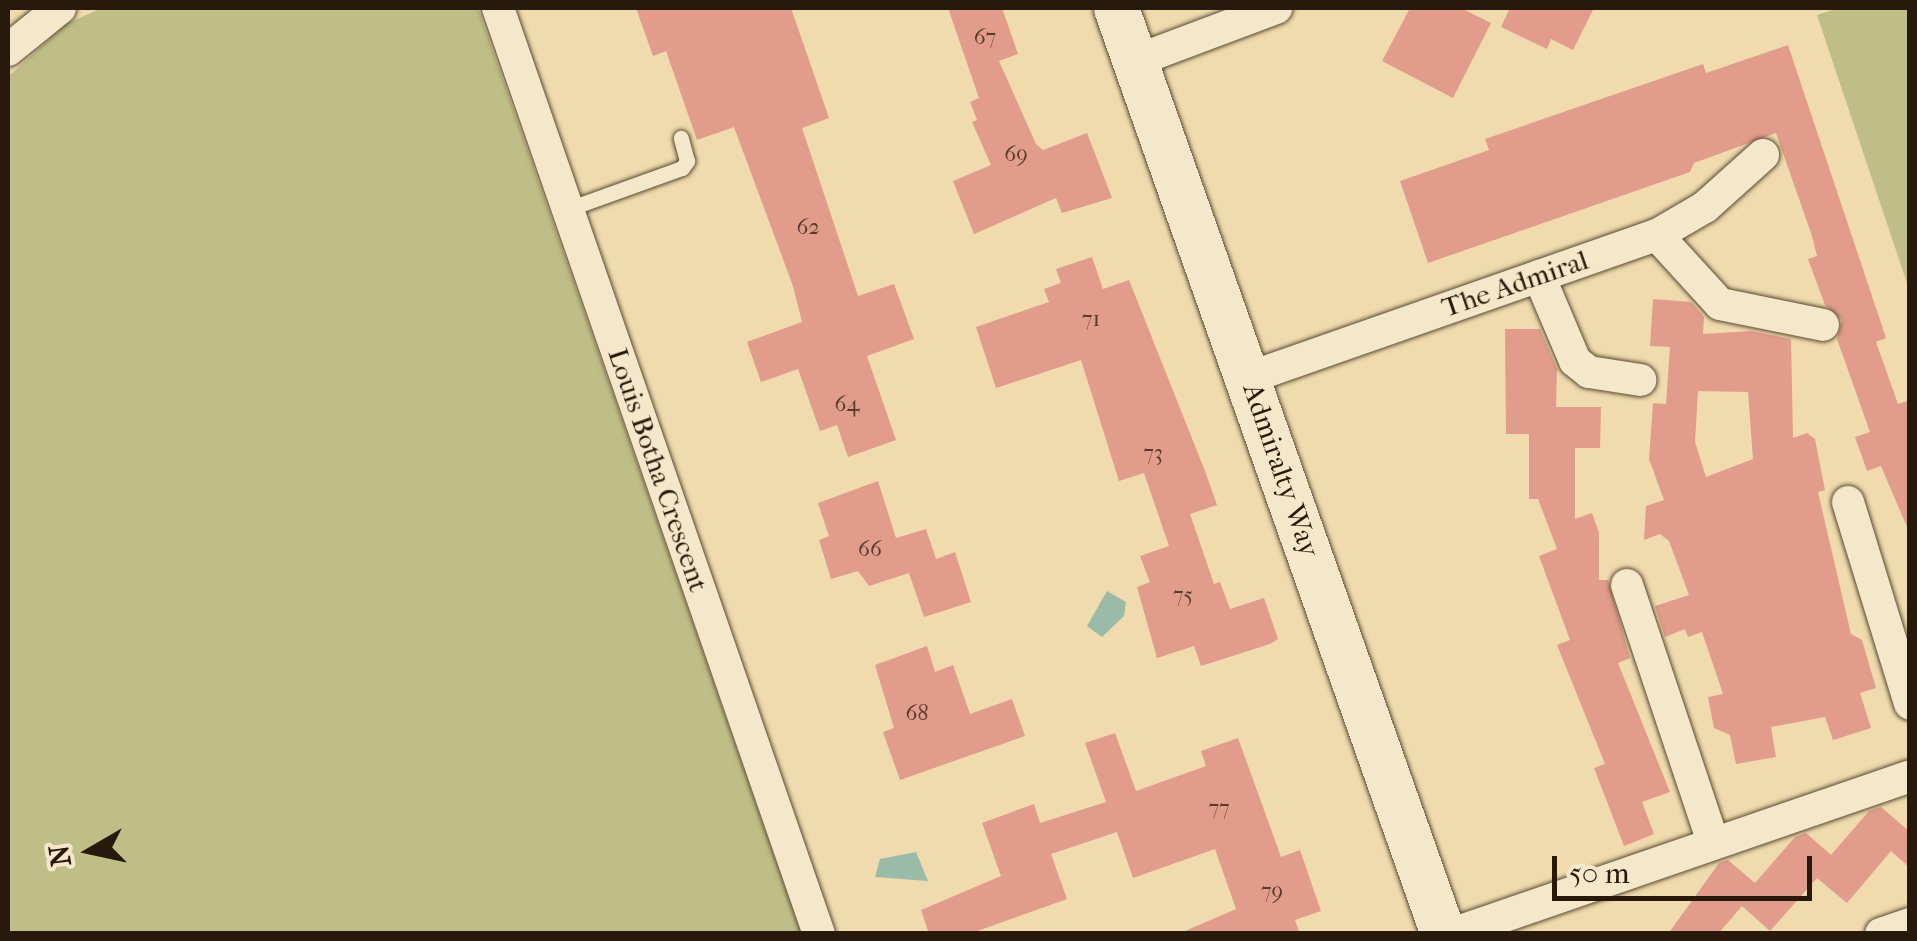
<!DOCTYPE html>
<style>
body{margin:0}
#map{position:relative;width:1917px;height:941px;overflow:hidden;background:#efdbad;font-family:"IM FELL French Canon",serif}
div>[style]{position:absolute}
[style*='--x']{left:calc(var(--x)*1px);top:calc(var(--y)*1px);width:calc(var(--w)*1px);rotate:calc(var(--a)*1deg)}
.green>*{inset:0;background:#bfbe86}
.water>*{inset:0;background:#9abba8}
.building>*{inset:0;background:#e29c8b}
.roads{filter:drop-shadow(0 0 2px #594a34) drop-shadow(0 0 2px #594a34)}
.lane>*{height:15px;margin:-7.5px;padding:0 7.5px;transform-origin:7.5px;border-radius:7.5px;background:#f5e8ca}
.street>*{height:32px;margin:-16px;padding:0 16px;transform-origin:16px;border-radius:16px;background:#f5e8ca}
.secondary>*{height:45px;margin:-22.5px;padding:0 22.5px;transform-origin:22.5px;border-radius:22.5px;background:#f5e8ca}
span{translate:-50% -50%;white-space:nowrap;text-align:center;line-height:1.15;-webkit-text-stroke:8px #f5e8ca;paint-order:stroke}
.number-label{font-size:22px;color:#563a2c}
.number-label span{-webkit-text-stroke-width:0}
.street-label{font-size:28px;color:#271a0c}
.frame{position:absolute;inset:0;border:10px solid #271a0c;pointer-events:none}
.north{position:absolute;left:40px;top:801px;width:100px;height:100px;-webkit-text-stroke:8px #f5e8ca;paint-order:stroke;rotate:261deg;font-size:28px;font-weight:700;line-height:40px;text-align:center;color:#271a0c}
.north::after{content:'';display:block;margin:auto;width:35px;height:45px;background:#271a0c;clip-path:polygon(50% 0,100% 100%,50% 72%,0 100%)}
.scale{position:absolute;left:1552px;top:856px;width:260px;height:45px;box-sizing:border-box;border:5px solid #271a0c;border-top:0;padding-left:12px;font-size:30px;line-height:35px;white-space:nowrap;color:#271a0c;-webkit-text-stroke:8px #f5e8ca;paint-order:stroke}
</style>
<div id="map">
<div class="green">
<i style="clip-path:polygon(102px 8px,478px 8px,801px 933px,8px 934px,8px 77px,66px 24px)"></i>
<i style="clip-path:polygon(1839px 8px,1909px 8px,1909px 289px,1817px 15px)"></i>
</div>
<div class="water">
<i style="clip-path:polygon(1107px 591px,1126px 602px,1124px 616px,1102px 637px,1087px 626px)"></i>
<i style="clip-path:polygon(916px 852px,928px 881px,875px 877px,880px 859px)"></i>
</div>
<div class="building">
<i style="clip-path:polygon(636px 8px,791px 8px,829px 118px,802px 128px,858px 296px,894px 284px,914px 339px,867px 356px,896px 440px,848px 457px,837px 425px,820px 431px,798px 369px,761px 382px,747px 342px,802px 322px,793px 286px,734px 127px,697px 140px,666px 51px,653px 56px)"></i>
<i style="clip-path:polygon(948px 8px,1002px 8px,1018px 54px,999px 61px,1036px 144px,1043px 150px,1087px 133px,1112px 198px,1062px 213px,1056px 198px,974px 234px,953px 181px,991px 165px,972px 122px,977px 120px,970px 102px,979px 98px)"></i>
<i style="clip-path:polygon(1410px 8px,1461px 8px,1491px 23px,1453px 98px,1382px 61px)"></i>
<i style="clip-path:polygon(1510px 8px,1594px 8px,1573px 50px,1551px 39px,1547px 49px,1501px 27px)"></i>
<i style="clip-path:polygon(1788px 45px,1886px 338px,1876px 342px,1898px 404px,1910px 400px,1910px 534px,1881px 466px,1867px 471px,1855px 437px,1870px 432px,1837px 339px,1842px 320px,1825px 305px,1808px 259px,1817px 256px,1812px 236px,1776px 133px,1694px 163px,1690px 172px,1428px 263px,1400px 181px,1489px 150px,1485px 139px,1703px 64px,1706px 73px)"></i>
<i style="clip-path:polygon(1092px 257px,1103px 289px,1129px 280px,1205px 471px,1217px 505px,1190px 514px,1214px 584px,1220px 582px,1230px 609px,1264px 598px,1278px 639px,1270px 644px,1201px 666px,1194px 646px,1157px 658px,1137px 587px,1150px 582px,1140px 556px,1169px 546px,1144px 473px,1119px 481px,1081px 360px,996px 388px,976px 327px,1049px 302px,1044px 289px,1061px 283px,1056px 269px)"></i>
<i style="clip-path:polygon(evenodd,1653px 299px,1691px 302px,1704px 317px,1703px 334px,1751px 331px,1791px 339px,1793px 438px,1807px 433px,1815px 439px,1825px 490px,1818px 492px,1851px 634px,1862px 640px,1876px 688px,1860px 693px,1871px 728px,1833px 740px,1825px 717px,1771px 727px,1776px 757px,1736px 764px,1730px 735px,1714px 728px,1708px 697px,1723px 694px,1702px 632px,1688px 637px,1685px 629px,1665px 637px,1655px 606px,1689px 595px,1669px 541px,1660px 534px,1644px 540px,1646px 506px,1664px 500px,1649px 459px,1653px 403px,1666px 404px,1670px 347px,1650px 346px,1653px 299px,1698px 391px,1748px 392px,1753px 459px,1706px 477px,1695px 442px,1698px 391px)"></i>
<i style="clip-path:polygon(1505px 329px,1540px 329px,1557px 369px,1556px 407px,1601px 407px,1600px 448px,1575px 448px,1575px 519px,1592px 513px,1599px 533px,1599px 580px,1608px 580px,1630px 658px,1618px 663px,1670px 792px,1642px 802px,1654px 834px,1624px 846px,1594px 768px,1605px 764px,1557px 645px,1570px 640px,1539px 556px,1557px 549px,1538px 499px,1529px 499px,1529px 434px,1506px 434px)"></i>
<i style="clip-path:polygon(878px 481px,896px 538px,926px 529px,936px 559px,955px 552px,971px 602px,924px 617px,909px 573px,869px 586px,858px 571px,831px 579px,819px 540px,829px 536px,818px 503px)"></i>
<i style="clip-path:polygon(927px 646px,935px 672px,953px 665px,970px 714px,1012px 699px,1025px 736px,900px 780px,883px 732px,894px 728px,875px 665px)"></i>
<i style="clip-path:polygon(1115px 733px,1136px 791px,1206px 766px,1201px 751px,1238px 738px,1281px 857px,1300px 850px,1321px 911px,1295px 920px,1300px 934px,1178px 934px,1236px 909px,1215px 849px,1133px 878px,1117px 832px,1051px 854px,1067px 899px,969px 934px,929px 934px,921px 910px,1001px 876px,982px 823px,1034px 804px,1040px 823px,1106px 802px,1085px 743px)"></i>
<i style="clip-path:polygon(1881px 807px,1910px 832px,1910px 868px,1891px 851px,1847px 903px,1817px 878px,1770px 931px,1742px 906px,1718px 934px,1668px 934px,1719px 863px,1728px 860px,1755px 883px,1795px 837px,1806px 833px,1831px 855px,1869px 811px)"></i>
</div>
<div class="roads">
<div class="lane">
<i style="--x:568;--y:209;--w:121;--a:-19.8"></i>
<i style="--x:682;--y:168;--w:9;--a:-54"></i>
<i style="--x:687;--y:161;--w:24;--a:-105"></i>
</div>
<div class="street">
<i style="--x:498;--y:8;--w:980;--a:70.88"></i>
<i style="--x:8;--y:50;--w:67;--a:-38.9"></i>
<i style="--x:1135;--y:61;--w:151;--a:-20.6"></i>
<i style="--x:1657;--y:235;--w:93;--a:47.6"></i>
<i style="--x:1720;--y:304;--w:105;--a:11.5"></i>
<i style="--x:1539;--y:276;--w:92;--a:67"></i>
<i style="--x:1575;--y:361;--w:18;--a:38"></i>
<i style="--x:1589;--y:372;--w:52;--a:8.9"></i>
<i style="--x:1248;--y:378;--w:433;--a:-19.3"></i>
<i style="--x:1657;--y:235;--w:56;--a:-30.3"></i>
<i style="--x:1705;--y:207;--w:78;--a:-41.9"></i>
<i style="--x:1848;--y:502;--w:211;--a:72.9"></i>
<i style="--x:1627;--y:585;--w:268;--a:71.5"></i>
<i style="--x:1452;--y:934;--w:484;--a:-19"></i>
<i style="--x:1881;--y:934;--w:31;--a:-19"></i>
</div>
<div class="secondary">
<i style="--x:1116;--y:8;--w:982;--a:70.55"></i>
</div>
</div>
<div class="number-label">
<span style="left:985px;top:38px">67</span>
<span style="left:1016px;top:155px">69</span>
<span style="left:808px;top:228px">62</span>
<span style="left:1091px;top:320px">71</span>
<span style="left:847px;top:405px">64</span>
<span style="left:1153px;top:454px">73</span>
<span style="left:870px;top:550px">66</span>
<span style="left:1183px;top:596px">75</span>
<span style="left:917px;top:714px">68</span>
<span style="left:1219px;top:809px">77</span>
<span style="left:1272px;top:892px">79</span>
</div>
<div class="street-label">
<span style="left:1515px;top:284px;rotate:-19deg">The Admiral</span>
<span style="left:658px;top:470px;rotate:71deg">Louis Botha Crescent</span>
<span style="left:1281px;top:470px;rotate:71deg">Admiralty Way</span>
</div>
<div class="frame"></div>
<div class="north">N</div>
<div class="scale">50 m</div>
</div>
